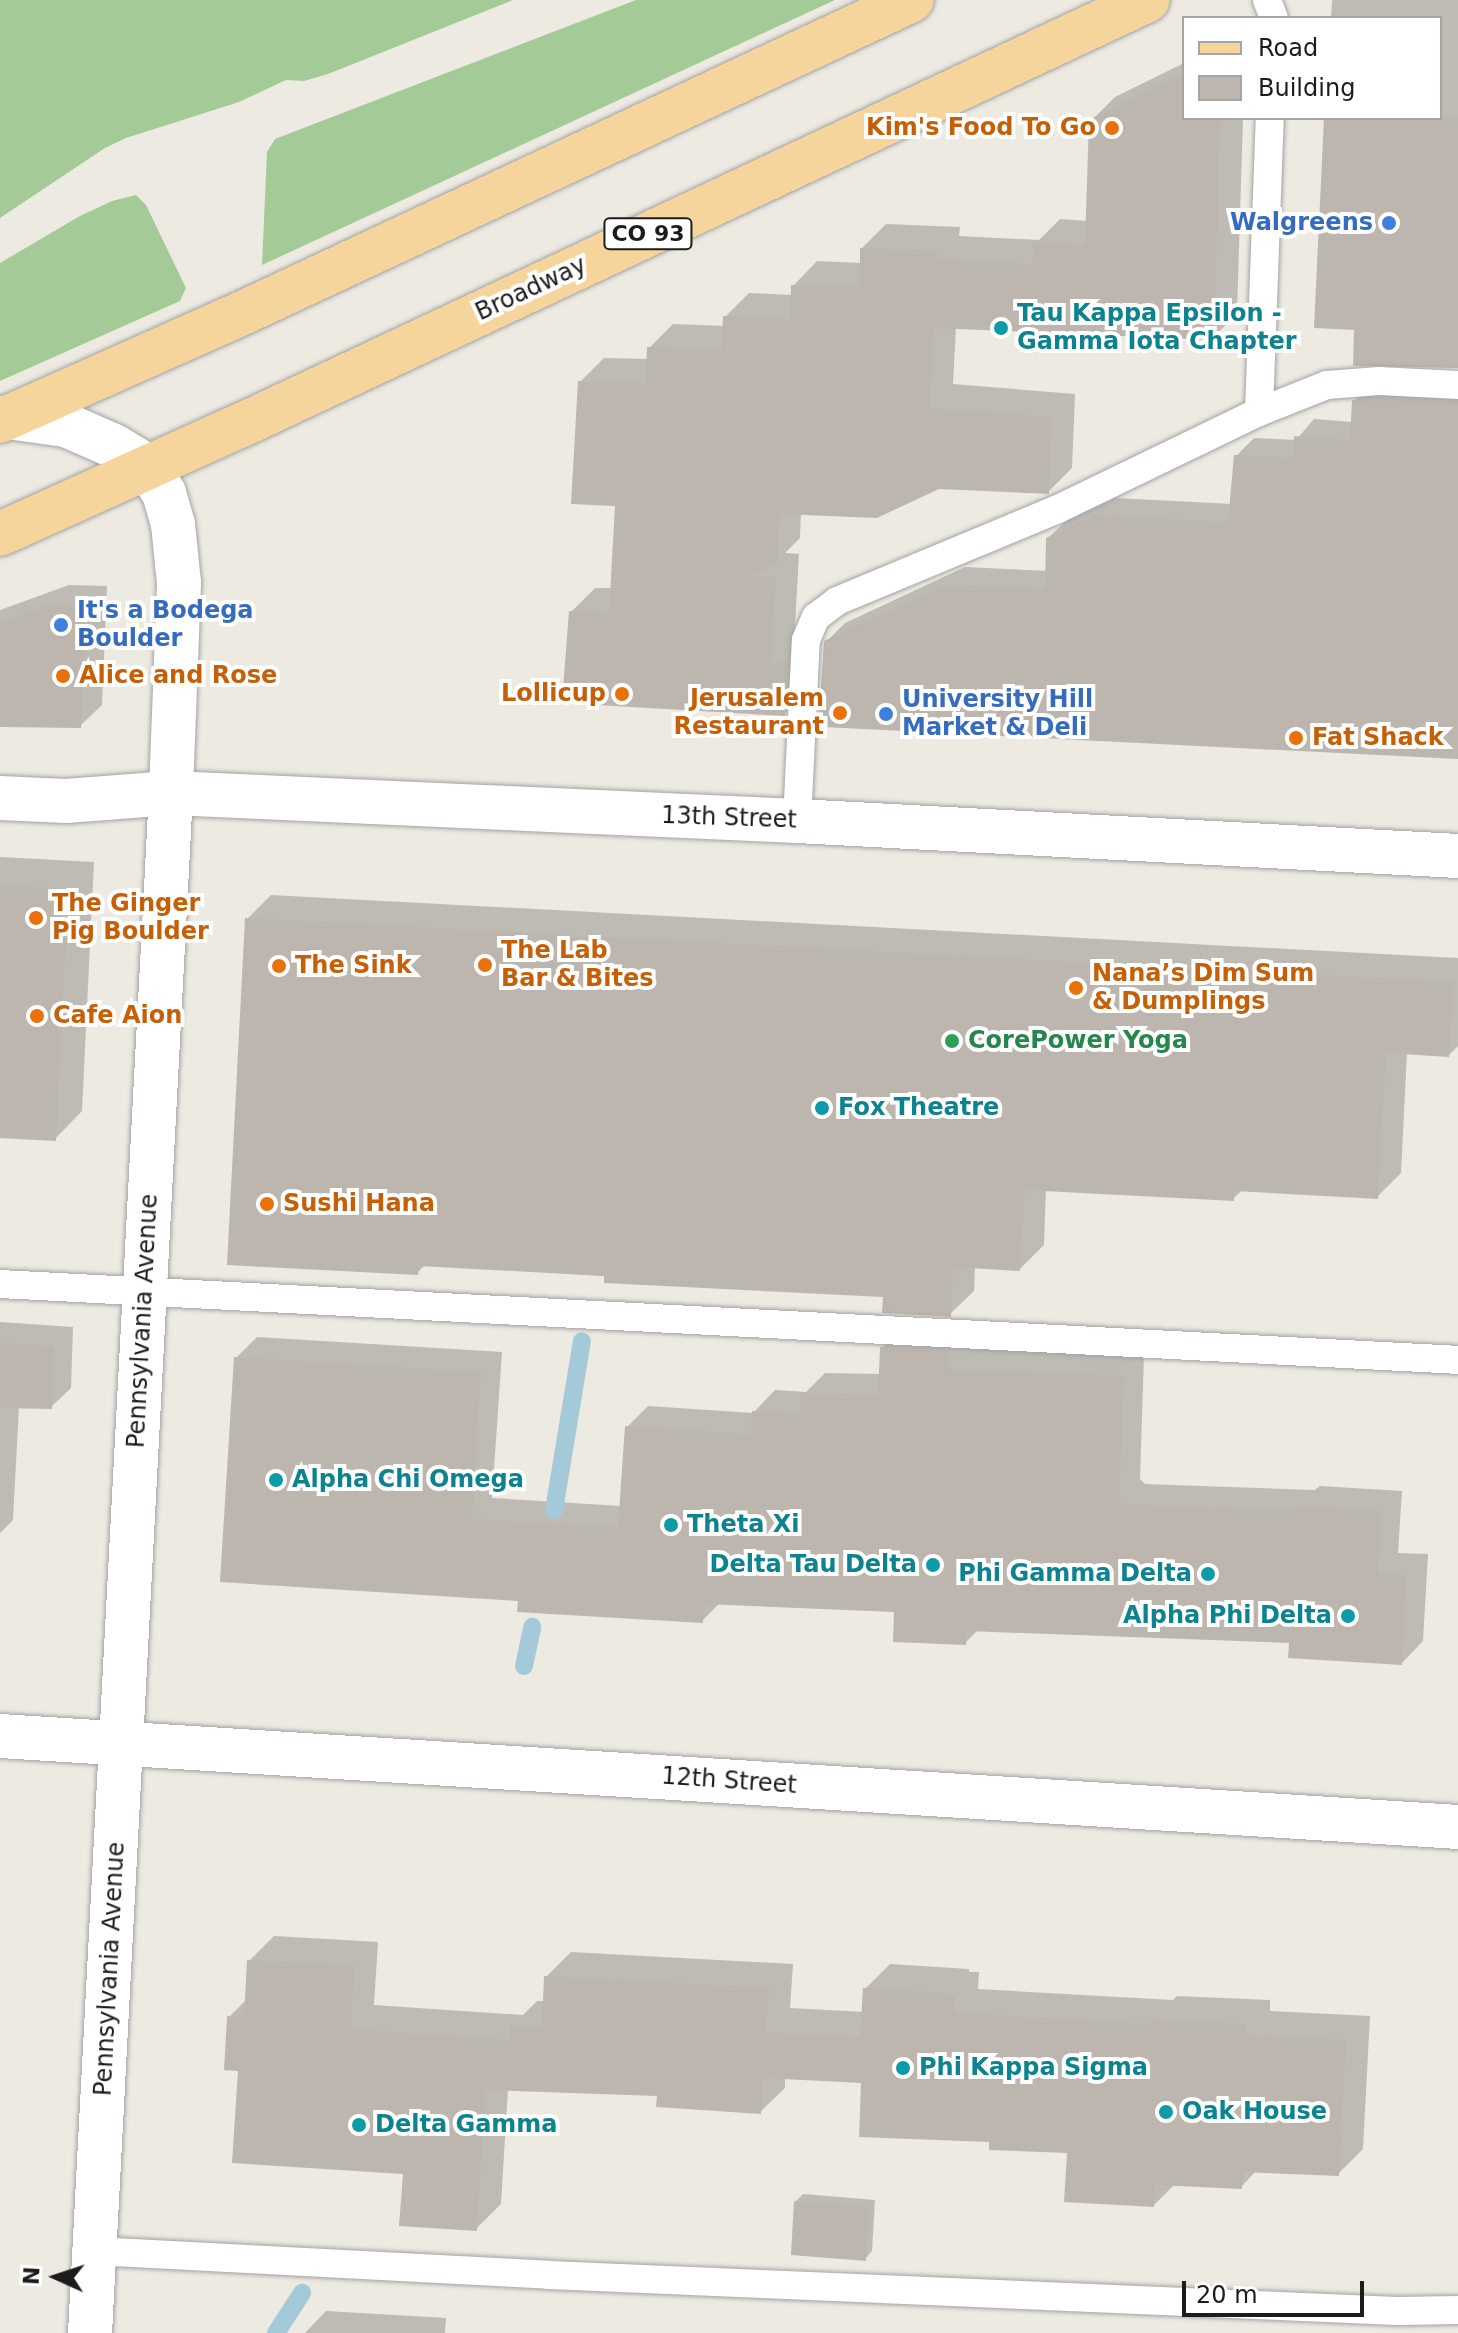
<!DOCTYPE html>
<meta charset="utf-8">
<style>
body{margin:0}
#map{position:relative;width:1458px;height:2333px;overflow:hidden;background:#edeae2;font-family:"DejaVu Sans",sans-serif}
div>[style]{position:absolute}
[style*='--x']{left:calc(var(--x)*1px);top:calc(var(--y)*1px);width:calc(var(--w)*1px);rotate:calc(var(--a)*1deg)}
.forest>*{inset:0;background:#a4ca98}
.shadow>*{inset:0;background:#0003}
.stream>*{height:18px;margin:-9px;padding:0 9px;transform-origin:9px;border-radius:9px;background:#a4cad9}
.building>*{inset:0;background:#bdb6ae}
.roads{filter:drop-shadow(0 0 2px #a3a3a3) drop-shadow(0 0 2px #a3a3a3)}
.service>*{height:28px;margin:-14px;padding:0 14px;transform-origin:14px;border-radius:14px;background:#fff}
.minor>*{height:44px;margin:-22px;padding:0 22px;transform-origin:22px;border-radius:22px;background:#fff}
.tertiary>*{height:44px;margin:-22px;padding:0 22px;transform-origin:22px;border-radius:22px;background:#fff}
.primary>*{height:44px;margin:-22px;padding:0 22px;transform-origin:22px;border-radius:22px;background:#f6d59d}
.dots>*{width:22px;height:22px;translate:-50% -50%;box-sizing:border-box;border:4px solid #fff;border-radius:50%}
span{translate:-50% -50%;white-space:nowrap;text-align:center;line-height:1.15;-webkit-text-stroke:8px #fff;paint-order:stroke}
.shield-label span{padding:2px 6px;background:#fff;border:2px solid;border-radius:6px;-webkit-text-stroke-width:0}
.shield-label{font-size:22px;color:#1c1c1c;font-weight:700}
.food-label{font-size:24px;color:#c56008;font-weight:700}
.right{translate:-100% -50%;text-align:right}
.left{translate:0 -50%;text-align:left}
.shop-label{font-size:24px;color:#366cbe;font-weight:700}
.street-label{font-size:24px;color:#1c1c1c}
.culture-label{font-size:24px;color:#0d838f;font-weight:700}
.leisure-label{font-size:24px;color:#27864d;font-weight:700}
.legend{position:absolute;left:1182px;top:16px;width:260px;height:104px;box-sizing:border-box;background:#fff;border:2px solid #a4a4a4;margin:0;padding:10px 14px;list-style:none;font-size:24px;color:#1c1c1c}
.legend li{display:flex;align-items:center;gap:16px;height:40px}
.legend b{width:40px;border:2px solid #a4a4a4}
.north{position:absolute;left:16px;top:2237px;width:80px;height:80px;-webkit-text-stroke:6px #fff;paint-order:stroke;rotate:273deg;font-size:22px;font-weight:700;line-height:32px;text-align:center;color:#1c1c1c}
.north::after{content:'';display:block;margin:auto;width:28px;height:36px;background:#1c1c1c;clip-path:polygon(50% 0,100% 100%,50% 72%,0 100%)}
.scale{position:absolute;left:1182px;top:2281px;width:182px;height:36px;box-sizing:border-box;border:4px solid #1c1c1c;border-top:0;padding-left:10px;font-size:24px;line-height:28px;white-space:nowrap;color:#1c1c1c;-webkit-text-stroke:6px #fff;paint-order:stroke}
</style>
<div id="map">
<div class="forest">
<i style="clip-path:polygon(0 0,513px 0,328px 74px,304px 81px,286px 80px,239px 102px,126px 138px,105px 148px,0 218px)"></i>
<i style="clip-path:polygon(636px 0,835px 0,262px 265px,267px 152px,275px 139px)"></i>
<i style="clip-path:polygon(136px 195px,146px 205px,186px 288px,180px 301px,0 381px,0 263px,80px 216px,112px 201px)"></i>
</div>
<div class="shadow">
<i style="clip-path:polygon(1332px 0,1458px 0,1458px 368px,1356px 328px,1326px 118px,1440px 118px,1440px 18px,1331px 18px)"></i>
<i style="clip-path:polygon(1184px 63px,1184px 118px,1243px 118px,1237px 313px,1213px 338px,956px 327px,953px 384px,1075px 394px,1072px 468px,1048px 492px,939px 487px,801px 513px,800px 538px,785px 553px,799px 554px,794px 644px,808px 690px,784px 714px,571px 612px,595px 588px,613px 588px,617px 504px,580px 382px,604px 358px,648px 359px,649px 348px,673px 324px,724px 326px,725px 317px,749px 293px,793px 295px,793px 286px,817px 261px,862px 263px,862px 248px,886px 224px,960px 227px,959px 236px,1039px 240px,1060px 219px,1087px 221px,1091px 121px,1115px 97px)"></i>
<i style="clip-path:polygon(1372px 383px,1458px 384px,1458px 750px,826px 642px,845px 623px,965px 567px,1047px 571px,1048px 538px,1067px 520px,1115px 498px,1232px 504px,1236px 456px,1254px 438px,1296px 440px,1314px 419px,1353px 422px,1354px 401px)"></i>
<i style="clip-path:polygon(69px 585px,107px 586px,102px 705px,80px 726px,0 725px,0 610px)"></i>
<i style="clip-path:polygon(0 857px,94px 862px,82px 1111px,55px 1139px,0 1136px)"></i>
<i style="clip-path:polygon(271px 895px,1458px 958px,1458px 1046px,1449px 1055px,1407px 1053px,1401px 1173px,1377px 1197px,1242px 1190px,1233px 1199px,1046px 1189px,1044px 1245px,1020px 1269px,975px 1267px,974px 1291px,950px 1314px,885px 1295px,426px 1264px,417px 1273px,247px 919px)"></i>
<i style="clip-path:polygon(0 1322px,73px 1327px,71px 1388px,51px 1407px,19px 1406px,13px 1520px,0 1533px)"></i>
<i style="clip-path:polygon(903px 1326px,1144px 1355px,1140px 1479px,1145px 1484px,1315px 1490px,1320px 1486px,1402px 1491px,1398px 1553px,1428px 1554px,1423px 1641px,1402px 1663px,1291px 1641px,979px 1629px,965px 1643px,896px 1610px,721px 1602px,702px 1621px,520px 1599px,236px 1358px,257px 1337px,502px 1352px,492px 1498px,621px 1506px,627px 1427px,648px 1406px,753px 1413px,775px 1390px,806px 1392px,825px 1373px,881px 1374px,882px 1348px)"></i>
<i style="clip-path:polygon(274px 1936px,378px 1942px,374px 2005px,523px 2015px,537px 2001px,545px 2001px,546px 1977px,571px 1952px,793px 1964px,790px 2008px,864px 2012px,865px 1989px,890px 1964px,969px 1969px,969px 1972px,979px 1972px,978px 1989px,1173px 2000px,1177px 1996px,1270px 2000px,1270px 2011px,1370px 2016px,1363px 2149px,1338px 2174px,1257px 2170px,1241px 2187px,1175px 2184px,1154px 2205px,1069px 2151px,991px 2140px,863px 2081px,785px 2077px,785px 2088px,760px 2112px,659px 2094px,508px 2089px,501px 2204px,476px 2229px,405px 2172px,240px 2069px,229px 2017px,247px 1999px,249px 1961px)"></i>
<i style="clip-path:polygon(803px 2194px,875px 2200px,872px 2251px,865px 2259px,796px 2201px)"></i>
<i style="clip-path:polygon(326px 2311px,446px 2318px,445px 2333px,305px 2333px)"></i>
</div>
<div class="stream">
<i style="--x:554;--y:1510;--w:171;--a:-80.6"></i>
<i style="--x:524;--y:1666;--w:40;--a:-78"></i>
<i style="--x:276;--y:2333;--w:48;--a:-57"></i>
</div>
<div class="building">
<i style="clip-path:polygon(1184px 73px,1184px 118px,1220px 118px,1214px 340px,934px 328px,930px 408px,1052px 417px,1049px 494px,939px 489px,877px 518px,780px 514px,777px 564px,751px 576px,776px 577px,771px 666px,788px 658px,785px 716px,562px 703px,569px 611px,609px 613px,615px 506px,571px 504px,578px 381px,646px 383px,647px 347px,721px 351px,723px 316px,790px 319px,791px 285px,860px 287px,860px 248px,937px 251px,936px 259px,1032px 264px,1034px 243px,1085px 245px,1089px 120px)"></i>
<i style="clip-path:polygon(1324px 118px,1458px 118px,1458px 368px,1353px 366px,1354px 330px,1314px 328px)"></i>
<i style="clip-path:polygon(1379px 398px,1458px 402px,1458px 759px,823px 727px,824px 718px,819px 718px,824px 641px,945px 585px,1045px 589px,1046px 538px,1096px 515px,1228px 522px,1234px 455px,1293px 458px,1294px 436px,1350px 440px,1352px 400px)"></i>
<i style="clip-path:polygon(45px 606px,86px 607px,81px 728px,0 727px,0 623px)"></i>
<i style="clip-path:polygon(0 885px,68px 889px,56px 1141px,0 1138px)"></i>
<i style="clip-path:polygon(245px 918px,1454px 982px,1449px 1057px,1386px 1053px,1378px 1199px,1234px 1191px,1234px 1201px,1025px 1190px,1020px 1271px,953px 1267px,951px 1317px,882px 1313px,883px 1297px,604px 1283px,604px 1276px,419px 1266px,418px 1275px,227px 1265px)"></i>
<i style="clip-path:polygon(0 1343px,54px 1346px,52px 1409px,0 1408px)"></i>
<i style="clip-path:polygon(880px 1347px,949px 1350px,948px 1369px,1124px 1376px,1119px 1501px,1123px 1504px,1297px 1511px,1297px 1506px,1382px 1511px,1378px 1574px,1407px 1575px,1402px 1665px,1288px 1658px,1289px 1643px,967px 1631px,966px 1645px,893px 1642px,894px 1612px,704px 1604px,703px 1623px,517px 1612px,518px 1601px,220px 1582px,234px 1357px,481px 1372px,472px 1519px,618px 1527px,625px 1426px,751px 1434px,752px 1411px,800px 1413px,801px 1393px,878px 1395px)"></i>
<i style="clip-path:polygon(247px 1960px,354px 1966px,351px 2029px,510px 2040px,510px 2025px,542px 2026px,544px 1976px,769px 1988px,766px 2032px,860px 2037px,863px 1988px,945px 1993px,945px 1996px,955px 1996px,954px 2013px,1150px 2024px,1150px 2020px,1246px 2024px,1246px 2035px,1346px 2040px,1339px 2176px,1243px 2172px,1242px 2189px,1155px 2185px,1154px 2207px,1064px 2202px,1067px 2153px,989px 2150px,989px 2142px,859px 2137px,861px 2083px,763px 2078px,761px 2114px,656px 2107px,657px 2096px,485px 2090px,477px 2231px,399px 2226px,403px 2174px,232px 2163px,238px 2071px,224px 2070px,227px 2016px,244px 2017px)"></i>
<i style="clip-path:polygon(794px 2201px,869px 2207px,866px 2261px,791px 2255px)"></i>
</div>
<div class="roads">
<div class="service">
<i style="--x:1267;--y:0;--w:19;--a:69"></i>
<i style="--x:1259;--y:412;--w:294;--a:-87.9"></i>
<i style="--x:797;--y:821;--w:181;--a:-87.2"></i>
<i style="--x:806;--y:640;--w:25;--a:-67"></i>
<i style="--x:816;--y:617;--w:26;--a:-37"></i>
<i style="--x:837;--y:601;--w:239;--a:-22.6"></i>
<i style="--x:1058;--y:509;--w:223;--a:-25.8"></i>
<i style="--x:1259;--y:412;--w:73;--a:-21.7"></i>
<i style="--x:1327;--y:385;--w:52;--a:-4.4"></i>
<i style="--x:1379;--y:381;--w:79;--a:2.9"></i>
<i style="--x:0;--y:1284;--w:1460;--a:2.98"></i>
<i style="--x:94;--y:2251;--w:456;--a:3"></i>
<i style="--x:549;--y:2275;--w:849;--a:2.43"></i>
<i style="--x:1397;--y:2311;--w:61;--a:-0.9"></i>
</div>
<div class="minor">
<i style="--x:0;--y:1736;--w:1461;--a:3.57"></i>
<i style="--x:90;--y:2333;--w:1542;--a:-86.99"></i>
</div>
<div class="tertiary">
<i style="--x:8;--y:417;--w:59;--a:7.9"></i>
<i style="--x:66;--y:425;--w:52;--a:23.6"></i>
<i style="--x:114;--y:446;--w:39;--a:31"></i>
<i style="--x:147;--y:466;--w:32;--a:58"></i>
<i style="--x:164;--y:493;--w:32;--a:74"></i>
<i style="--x:173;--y:524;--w:59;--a:84.2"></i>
<i style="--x:179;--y:583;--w:210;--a:92.2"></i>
<i style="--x:0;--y:798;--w:66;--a:2.6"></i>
<i style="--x:66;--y:801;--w:105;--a:-4.4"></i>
<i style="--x:171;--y:793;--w:627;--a:2.56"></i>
<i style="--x:797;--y:821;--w:662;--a:3.03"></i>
</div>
<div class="primary">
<i style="--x:0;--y:421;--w:256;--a:-24"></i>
<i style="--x:234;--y:317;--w:748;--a:-25.06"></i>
<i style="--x:0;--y:534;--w:268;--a:-24.3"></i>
<i style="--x:244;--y:424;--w:998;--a:-25.13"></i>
</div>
</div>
<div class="dots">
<i style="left:1112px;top:128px;background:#e8710a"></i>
<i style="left:1389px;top:223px;background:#3f7fe0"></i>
<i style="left:1001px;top:328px;background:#0f9aa8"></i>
<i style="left:61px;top:625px;background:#3f7fe0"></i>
<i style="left:63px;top:676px;background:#e8710a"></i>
<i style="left:622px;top:694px;background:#e8710a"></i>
<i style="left:840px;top:713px;background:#e8710a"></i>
<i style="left:886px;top:714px;background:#3f7fe0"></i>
<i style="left:1296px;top:738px;background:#e8710a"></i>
<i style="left:36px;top:918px;background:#e8710a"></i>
<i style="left:485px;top:965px;background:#e8710a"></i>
<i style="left:279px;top:966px;background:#e8710a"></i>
<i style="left:1076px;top:988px;background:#e8710a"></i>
<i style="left:37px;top:1016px;background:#e8710a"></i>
<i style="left:952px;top:1041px;background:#2e9e5b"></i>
<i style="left:822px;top:1108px;background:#0f9aa8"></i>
<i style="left:267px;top:1204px;background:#e8710a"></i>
<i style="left:276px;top:1480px;background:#0f9aa8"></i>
<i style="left:671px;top:1525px;background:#0f9aa8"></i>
<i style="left:933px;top:1565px;background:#0f9aa8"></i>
<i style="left:1208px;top:1574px;background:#0f9aa8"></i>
<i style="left:1348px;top:1616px;background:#0f9aa8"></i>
<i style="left:903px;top:2068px;background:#0f9aa8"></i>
<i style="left:1166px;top:2112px;background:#0f9aa8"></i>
<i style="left:359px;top:2125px;background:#0f9aa8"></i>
</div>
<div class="shield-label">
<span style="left:648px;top:234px">CO 93</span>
</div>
<div class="food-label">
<span class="right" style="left:1096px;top:128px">Kim's Food To Go</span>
<span class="left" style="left:79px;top:676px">Alice and Rose</span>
<span class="right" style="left:606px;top:694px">Lollicup</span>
<span class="right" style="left:824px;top:713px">Jerusalem<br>Restaurant</span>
<span class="left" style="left:1312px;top:738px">Fat Shack</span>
<span class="left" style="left:52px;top:918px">The Ginger<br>Pig Boulder</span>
<span class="left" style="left:501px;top:965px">The Lab<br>Bar &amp; Bites</span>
<span class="left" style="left:295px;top:966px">The Sink</span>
<span class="left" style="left:1092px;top:988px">Nana’s Dim Sum<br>&amp; Dumplings</span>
<span class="left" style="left:53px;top:1016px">Cafe Aion</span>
<span class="left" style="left:283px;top:1204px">Sushi Hana</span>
</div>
<div class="shop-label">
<span class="right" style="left:1373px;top:223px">Walgreens</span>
<span class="left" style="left:77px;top:625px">It's a Bodega<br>Boulder</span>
<span class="left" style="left:902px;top:714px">University Hill<br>Market &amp; Deli</span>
</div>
<div class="street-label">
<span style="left:531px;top:289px;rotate:-25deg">Broadway</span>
<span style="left:729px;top:818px;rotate:2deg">13th Street</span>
<span style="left:143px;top:1321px;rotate:-87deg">Pennsylvania Avenue</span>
<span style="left:729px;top:1781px;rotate:4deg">12th Street</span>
<span style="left:110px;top:1969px;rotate:-87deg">Pennsylvania Avenue</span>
</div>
<div class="culture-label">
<span class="left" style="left:1017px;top:328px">Tau Kappa Epsilon -<br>Gamma Iota Chapter</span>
<span class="left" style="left:838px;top:1108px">Fox Theatre</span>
<span class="left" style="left:292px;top:1480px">Alpha Chi Omega</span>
<span class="left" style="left:687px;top:1525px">Theta Xi</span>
<span class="right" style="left:917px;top:1565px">Delta Tau Delta</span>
<span class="right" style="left:1192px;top:1574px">Phi Gamma Delta</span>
<span class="right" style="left:1332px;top:1616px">Alpha Phi Delta</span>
<span class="left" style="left:919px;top:2068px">Phi Kappa Sigma</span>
<span class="left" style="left:1182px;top:2112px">Oak House</span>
<span class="left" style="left:375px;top:2125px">Delta Gamma</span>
</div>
<div class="leisure-label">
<span class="left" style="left:968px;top:1041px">CorePower Yoga</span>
</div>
<ul class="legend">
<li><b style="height:10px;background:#f6d59d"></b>Road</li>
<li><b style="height:22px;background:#bdb6ae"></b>Building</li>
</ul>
<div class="north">N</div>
<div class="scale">20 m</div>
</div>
